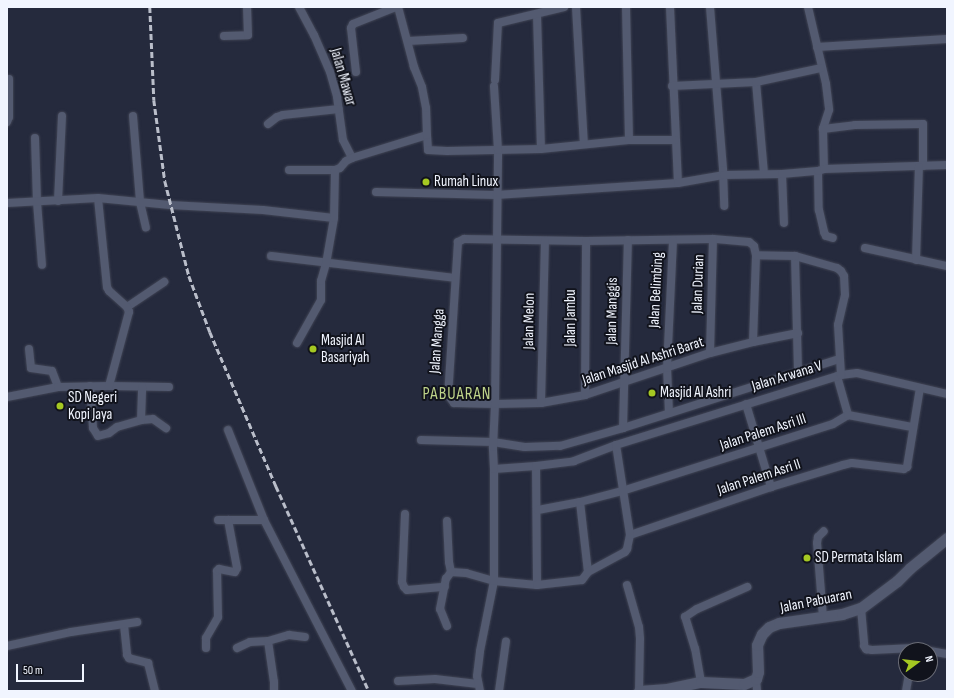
<!DOCTYPE html>
<style>
body{margin:0}
#map{position:relative;width:954px;height:698px;overflow:hidden;background:#252a3d;font-family:"Sofia Sans Condensed",sans-serif}
div>[style]{position:absolute}
[style*='--x']{left:calc(var(--x)*1px);top:calc(var(--y)*1px);width:calc(var(--w)*1px);rotate:calc(var(--a)*1deg)}
.roads{filter:drop-shadow(0 0 1px #404454) drop-shadow(0 0 1px #404454)}
.minor>*{height:8px;margin:-4px;padding:0 4px;transform-origin:4px;border-radius:4px;background:#535a70}
.tertiary>*{height:11px;margin:-5.5px;padding:0 5.5px;transform-origin:5.5px;border-radius:5.5px;background:#535a70}
.rail>*{height:2.5px;margin-top:-1.25px;transform-origin:0;background:repeating-linear-gradient(90deg,#babeca 0 6px,transparent 0 9px)}
.dots>*{width:11px;height:11px;translate:-50% -50%;box-sizing:border-box;border:2px solid #11131c;border-radius:50%}
span{translate:-50% -50%;white-space:nowrap;text-align:center;line-height:1.15;-webkit-text-stroke:4px #11131c;paint-order:stroke}
.street-label{font-size:15px;color:#f1f5ff}
.poi-label{font-size:15px;color:#f1f5ff}
.left{translate:0 -50%;text-align:left}
.quarter-label{font-size:17px;color:#bfd48a;letter-spacing:1px}
.frame{position:absolute;inset:0;border:8px solid #f1f5ff;pointer-events:none}
.north{position:absolute;left:898px;top:642px;width:40px;height:40px;box-sizing:border-box;background:#11131c;border:1px solid #6b6d77;border-radius:50%;rotate:75deg;font-size:11px;font-weight:700;line-height:16px;text-align:center;color:#f1f5ff}
.north::after{content:'';display:block;margin:auto;width:14px;height:18px;background:#a5c822;clip-path:polygon(50% 0,100% 100%,50% 72%,0 100%)}
.scale{position:absolute;left:16px;top:664px;width:68px;height:18px;box-sizing:border-box;border:2px solid #f1f5ff;border-top:0;padding-left:5px;font-size:12px;line-height:14px;white-space:nowrap;color:#f1f5ff;-webkit-text-stroke:3px #11131c;paint-order:stroke}
</style>
<div id="map">
<div class="roads">
<div class="minor">
<i style="--x:299;--y:7;--w:32;--a:62"></i>
<i style="--x:314;--y:35;--w:40;--a:66.6"></i>
<i style="--x:330;--y:72;--w:26;--a:74"></i>
<i style="--x:337;--y:97;--w:43;--a:82.1"></i>
<i style="--x:343;--y:140;--w:20;--a:63"></i>
<i style="--x:576;--y:7;--w:137;--a:86.7"></i>
<i style="--x:626;--y:7;--w:133;--a:88.7"></i>
<i style="--x:670;--y:7;--w:176;--a:87.4"></i>
<i style="--x:710;--y:7;--w:164;--a:85.4"></i>
<i style="--x:723;--y:170;--w:36;--a:88"></i>
<i style="--x:808;--y:7;--w:79;--a:76.8"></i>
<i style="--x:826;--y:84;--w:26;--a:83"></i>
<i style="--x:829;--y:110;--w:20;--a:108"></i>
<i style="--x:823;--y:129;--w:40;--a:88.6"></i>
<i style="--x:537;--y:15;--w:134;--a:88.3"></i>
<i style="--x:224;--y:36;--w:24;--a:-2"></i>
<i style="--x:248;--y:35;--w:28;--a:-92"></i>
<i style="--x:408;--y:41;--w:55;--a:-3.1"></i>
<i style="--x:817;--y:47;--w:130;--a:-3.5"></i>
<i style="--x:356;--y:72;--w:44;--a:-96.5"></i>
<i style="--x:351;--y:28;--w:4;--a:-63"></i>
<i style="--x:353;--y:24;--w:46;--a:-21.6"></i>
<i style="--x:495;--y:80;--w:57;--a:-87"></i>
<i style="--x:498;--y:23;--w:68;--a:-13.6"></i>
<i style="--x:756;--y:82;--w:91;--a:85"></i>
<i style="--x:672;--y:86;--w:84;--a:-2.7"></i>
<i style="--x:756;--y:82;--w:66;--a:-12.2"></i>
<i style="--x:133;--y:116;--w:86;--a:85.3"></i>
<i style="--x:140;--y:202;--w:26;--a:77"></i>
<i style="--x:7;--y:122;--w:5;--a:-68"></i>
<i style="--x:9;--y:117;--w:38;--a:-90"></i>
<i style="--x:268;--y:124;--w:11;--a:-38"></i>
<i style="--x:277;--y:117;--w:6;--a:-18"></i>
<i style="--x:283;--y:115;--w:56;--a:-6.1"></i>
<i style="--x:823;--y:129;--w:32;--a:-7"></i>
<i style="--x:855;--y:125;--w:68;--a:-0.8"></i>
<i style="--x:923;--y:124;--w:42;--a:90"></i>
<i style="--x:427;--y:135;--w:15;--a:86"></i>
<i style="--x:428;--y:150;--w:19;--a:3"></i>
<i style="--x:447;--y:151;--w:94;--a:-1.2"></i>
<i style="--x:541;--y:149;--w:88;--a:-5.8"></i>
<i style="--x:629;--y:140;--w:46;--a:0"></i>
<i style="--x:35;--y:138;--w:64;--a:88.2"></i>
<i style="--x:37;--y:202;--w:63;--a:85.5"></i>
<i style="--x:289;--y:170;--w:46;--a:0"></i>
<i style="--x:335;--y:170;--w:5;--a:-22"></i>
<i style="--x:340;--y:168;--w:9;--a:-49"></i>
<i style="--x:346;--y:161;--w:7;--a:-27"></i>
<i style="--x:352;--y:158;--w:78;--a:-17"></i>
<i style="--x:427;--y:135;--w:27;--a:-92"></i>
<i style="--x:426;--y:108;--w:21;--a:-101"></i>
<i style="--x:422;--y:87;--w:22;--a:-112"></i>
<i style="--x:414;--y:67;--w:62;--a:-104.9"></i>
<i style="--x:818;--y:171;--w:39;--a:89"></i>
<i style="--x:819;--y:210;--w:23;--a:77"></i>
<i style="--x:824;--y:232;--w:4;--a:63"></i>
<i style="--x:826;--y:236;--w:7;--a:16"></i>
<i style="--x:782;--y:174;--w:49;--a:87.7"></i>
<i style="--x:376;--y:192;--w:120;--a:1.4"></i>
<i style="--x:496;--y:195;--w:182;--a:-3.8"></i>
<i style="--x:678;--y:183;--w:47;--a:-9.9"></i>
<i style="--x:724;--y:175;--w:58;--a:-1"></i>
<i style="--x:782;--y:174;--w:36;--a:-5"></i>
<i style="--x:818;--y:171;--w:6;--a:-18"></i>
<i style="--x:824;--y:169;--w:123;--a:-1.9"></i>
<i style="--x:58;--y:201;--w:85;--a:-87.3"></i>
<i style="--x:7;--y:203;--w:91;--a:-3.1"></i>
<i style="--x:98;--y:198;--w:72;--a:5.6"></i>
<i style="--x:170;--y:205;--w:93;--a:3.1"></i>
<i style="--x:263;--y:210;--w:71;--a:6.4"></i>
<i style="--x:865;--y:248;--w:84;--a:12.4"></i>
<i style="--x:271;--y:256;--w:185;--a:6.8"></i>
<i style="--x:795;--y:256;--w:117;--a:88.5"></i>
<i style="--x:916;--y:260;--w:93;--a:-88.2"></i>
<i style="--x:127;--y:307;--w:45;--a:-34"></i>
<i style="--x:753;--y:342;--w:87;--a:-88"></i>
<i style="--x:756;--y:255;--w:9;--a:-103"></i>
<i style="--x:754;--y:246;--w:6;--a:-141"></i>
<i style="--x:749;--y:242;--w:36;--a:-175"></i>
<i style="--x:713;--y:239;--w:127;--a:179.1"></i>
<i style="--x:586;--y:241;--w:122;--a:-179.1"></i>
<i style="--x:464;--y:239;--w:7;--a:153"></i>
<i style="--x:458;--y:242;--w:153;--a:93.7"></i>
<i style="--x:448;--y:395;--w:10;--a:53"></i>
<i style="--x:454;--y:403;--w:41;--a:1.4"></i>
<i style="--x:495;--y:404;--w:46;--a:-1.2"></i>
<i style="--x:541;--y:403;--w:45;--a:-10.3"></i>
<i style="--x:585;--y:395;--w:132;--a:-18.6"></i>
<i style="--x:710;--y:353;--w:44;--a:-14.3"></i>
<i style="--x:753;--y:342;--w:46;--a:-11.3"></i>
<i style="--x:297;--y:343;--w:49;--a:-60.8"></i>
<i style="--x:321;--y:300;--w:19;--a:-90"></i>
<i style="--x:321;--y:281;--w:18;--a:-74"></i>
<i style="--x:326;--y:264;--w:47;--a:-80.1"></i>
<i style="--x:334;--y:218;--w:48;--a:-88.8"></i>
<i style="--x:29;--y:349;--w:19;--a:84"></i>
<i style="--x:31;--y:368;--w:21;--a:8"></i>
<i style="--x:52;--y:371;--w:17;--a:69"></i>
<i style="--x:710;--y:353;--w:114;--a:-88.5"></i>
<i style="--x:841;--y:375;--w:16;--a:-7"></i>
<i style="--x:857;--y:373;--w:92;--a:13.1"></i>
<i style="--x:837;--y:376;--w:41;--a:74.2"></i>
<i style="--x:90;--y:386;--w:42;--a:85.9"></i>
<i style="--x:93;--y:428;--w:9;--a:58"></i>
<i style="--x:98;--y:436;--w:11;--a:-15"></i>
<i style="--x:109;--y:433;--w:10;--a:-37"></i>
<i style="--x:117;--y:427;--w:25;--a:-16"></i>
<i style="--x:141;--y:420;--w:12;--a:-5"></i>
<i style="--x:153;--y:419;--w:16;--a:35"></i>
<i style="--x:109;--y:386;--w:60;--a:1"></i>
<i style="--x:585;--y:395;--w:154;--a:-89.6"></i>
<i style="--x:7;--y:397;--w:52;--a:-11.1"></i>
<i style="--x:58;--y:387;--w:51;--a:-1.1"></i>
<i style="--x:109;--y:386;--w:77;--a:-74.9"></i>
<i style="--x:129;--y:312;--w:5;--a:-112"></i>
<i style="--x:127;--y:307;--w:24;--a:-138"></i>
<i style="--x:109;--y:291;--w:4;--a:-117"></i>
<i style="--x:107;--y:287;--w:89;--a:-95.8"></i>
<i style="--x:541;--y:403;--w:162;--a:-88.6"></i>
<i style="--x:746;--y:404;--w:87;--a:73.2"></i>
<i style="--x:669;--y:413;--w:45;--a:-92.5"></i>
<i style="--x:667;--y:368;--w:128;--a:-87.3"></i>
<i style="--x:141;--y:420;--w:33;--a:-88"></i>
<i style="--x:623;--y:428;--w:188;--a:-88.5"></i>
<i style="--x:228;--y:430;--w:97;--a:68.2"></i>
<i style="--x:264;--y:520;--w:192;--a:62.8"></i>
<i style="--x:421;--y:440;--w:72;--a:1.6"></i>
<i style="--x:493;--y:442;--w:32;--a:9"></i>
<i style="--x:525;--y:447;--w:35;--a:-2"></i>
<i style="--x:560;--y:446;--w:66;--a:-15.9"></i>
<i style="--x:623;--y:428;--w:227;--a:-17.7"></i>
<i style="--x:536;--y:466;--w:119;--a:89.5"></i>
<i style="--x:494;--y:469;--w:42;--a:-4.1"></i>
<i style="--x:536;--y:466;--w:38;--a:-7"></i>
<i style="--x:574;--y:461;--w:45;--a:-20.9"></i>
<i style="--x:616;--y:445;--w:236;--a:-17.3"></i>
<i style="--x:841;--y:375;--w:50;--a:-93.4"></i>
<i style="--x:838;--y:325;--w:31;--a:-77"></i>
<i style="--x:845;--y:295;--w:19;--a:-93"></i>
<i style="--x:844;--y:276;--w:6;--a:-121"></i>
<i style="--x:841;--y:271;--w:5;--a:-143"></i>
<i style="--x:837;--y:268;--w:44;--a:-164.1"></i>
<i style="--x:795;--y:256;--w:39;--a:-179"></i>
<i style="--x:580;--y:502;--w:70;--a:83.5"></i>
<i style="--x:538;--y:510;--w:43;--a:-10.8"></i>
<i style="--x:580;--y:502;--w:43;--a:-14.7"></i>
<i style="--x:622;--y:491;--w:221;--a:-17.6"></i>
<i style="--x:833;--y:424;--w:17;--a:-31"></i>
<i style="--x:848;--y:415;--w:65;--a:10.6"></i>
<i style="--x:405;--y:514;--w:68;--a:92.5"></i>
<i style="--x:402;--y:582;--w:5;--a:68"></i>
<i style="--x:404;--y:587;--w:4;--a:45"></i>
<i style="--x:407;--y:590;--w:38;--a:-5"></i>
<i style="--x:218;--y:520;--w:46;--a:0"></i>
<i style="--x:447;--y:521;--w:41;--a:87.2"></i>
<i style="--x:449;--y:562;--w:10;--a:79"></i>
<i style="--x:630;--y:535;--w:149;--a:-18.8"></i>
<i style="--x:771;--y:487;--w:75;--a:-17"></i>
<i style="--x:843;--y:465;--w:9;--a:-13"></i>
<i style="--x:852;--y:463;--w:52;--a:6.6"></i>
<i style="--x:904;--y:469;--w:4;--a:-34"></i>
<i style="--x:907;--y:467;--w:80;--a:-80.7"></i>
<i style="--x:451;--y:572;--w:15;--a:4"></i>
<i style="--x:466;--y:573;--w:29;--a:16"></i>
<i style="--x:494;--y:581;--w:43;--a:5.3"></i>
<i style="--x:537;--y:585;--w:45;--a:-6.3"></i>
<i style="--x:582;--y:580;--w:10;--a:-53"></i>
<i style="--x:588;--y:572;--w:42;--a:-28.4"></i>
<i style="--x:625;--y:552;--w:4;--a:-56"></i>
<i style="--x:627;--y:549;--w:14;--a:-78"></i>
<i style="--x:630;--y:535;--w:91;--a:-98.8"></i>
<i style="--x:627;--y:585;--w:44;--a:74.1"></i>
<i style="--x:639;--y:627;--w:12;--a:85"></i>
<i style="--x:640;--y:639;--w:52;--a:91.1"></i>
<i style="--x:861;--y:608;--w:38;--a:85"></i>
<i style="--x:864;--y:646;--w:4;--a:56"></i>
<i style="--x:866;--y:649;--w:6;--a:9"></i>
<i style="--x:872;--y:650;--w:42;--a:-2.7"></i>
<i style="--x:914;--y:648;--w:11;--a:10"></i>
<i style="--x:823;--y:617;--w:74;--a:-94.6"></i>
<i style="--x:817;--y:543;--w:6;--a:-81"></i>
<i style="--x:818;--y:537;--w:8;--a:-45"></i>
<i style="--x:124;--y:625;--w:30;--a:84"></i>
<i style="--x:127;--y:655;--w:4;--a:56"></i>
<i style="--x:129;--y:658;--w:20;--a:15"></i>
<i style="--x:148;--y:663;--w:29;--a:76"></i>
<i style="--x:447;--y:626;--w:18;--a:-112"></i>
<i style="--x:440;--y:609;--w:31;--a:-79"></i>
<i style="--x:446;--y:579;--w:9;--a:-54"></i>
<i style="--x:268;--y:641;--w:41;--a:81.7"></i>
<i style="--x:274;--y:682;--w:9;--a:90"></i>
<i style="--x:7;--y:646;--w:66;--a:-12.3"></i>
<i style="--x:71;--y:632;--w:67;--a:-8.6"></i>
<i style="--x:206;--y:648;--w:10;--a:-90"></i>
<i style="--x:206;--y:638;--w:24;--a:-60"></i>
<i style="--x:218;--y:617;--w:46;--a:-91.2"></i>
<i style="--x:217;--y:571;--w:3;--a:-45"></i>
<i style="--x:219;--y:569;--w:16;--a:11"></i>
<i style="--x:235;--y:572;--w:4;--a:-63"></i>
<i style="--x:237;--y:568;--w:49;--a:-100.6"></i>
<i style="--x:237;--y:648;--w:14;--a:-25"></i>
<i style="--x:250;--y:642;--w:18;--a:-3"></i>
<i style="--x:268;--y:641;--w:22;--a:-16"></i>
<i style="--x:289;--y:635;--w:16;--a:7"></i>
<i style="--x:930;--y:651;--w:17;--a:10"></i>
<i style="--x:756;--y:679;--w:12;--a:85"></i>
<i style="--x:398;--y:681;--w:37;--a:-3"></i>
<i style="--x:435;--y:679;--w:43;--a:6.6"></i>
<i style="--x:701;--y:682;--w:34;--a:-100"></i>
<i style="--x:695;--y:649;--w:34;--a:-107"></i>
<i style="--x:685;--y:617;--w:14;--a:-34"></i>
<i style="--x:697;--y:609;--w:55;--a:-23.7"></i>
<i style="--x:480;--y:691;--w:15;--a:-101"></i>
<i style="--x:477;--y:676;--w:25;--a:-83"></i>
<i style="--x:480;--y:651;--w:71;--a:-78.7"></i>
<i style="--x:494;--y:581;--w:112;--a:-90"></i>
<i style="--x:494;--y:469;--w:22;--a:-93"></i>
<i style="--x:493;--y:447;--w:43;--a:-87.3"></i>
<i style="--x:495;--y:404;--w:254;--a:-89.3"></i>
<i style="--x:498;--y:150;--w:64;--a:-93.6"></i>
<i style="--x:499;--y:691;--w:50;--a:-82"></i>
<i style="--x:906;--y:691;--w:17;--a:-80"></i>
</div>
<div class="tertiary">
<i style="--x:639;--y:691;--w:28;--a:-4"></i>
<i style="--x:667;--y:689;--w:35;--a:-12"></i>
<i style="--x:701;--y:682;--w:43;--a:2.7"></i>
<i style="--x:744;--y:684;--w:13;--a:-23"></i>
<i style="--x:756;--y:679;--w:7;--a:-74"></i>
<i style="--x:758;--y:672;--w:27;--a:-92"></i>
<i style="--x:757;--y:645;--w:12;--a:-66"></i>
<i style="--x:762;--y:634;--w:10;--a:-45"></i>
<i style="--x:769;--y:627;--w:11;--a:-22"></i>
<i style="--x:779;--y:623;--w:64;--a:-8.1"></i>
<i style="--x:842;--y:614;--w:20;--a:-18"></i>
<i style="--x:861;--y:608;--w:45;--a:-36.9"></i>
<i style="--x:897;--y:581;--w:18;--a:-45"></i>
<i style="--x:910;--y:568;--w:48;--a:-39"></i>
</div>
</div>
<div class="rail">
<i style="--x:150;--y:7;--w:93;--a:87.5"></i>
<i style="--x:154;--y:100;--w:82;--a:82.3"></i>
<i style="--x:165;--y:181;--w:98;--a:75.8"></i>
<i style="--x:189;--y:276;--w:60;--a:69.4"></i>
<i style="--x:210;--y:332;--w:168;--a:66.8"></i>
<i style="--x:276;--y:486;--w:225;--a:65.6"></i>
</div>
<div class="dots">
<i style="left:426px;top:182px;background:#a5c822"></i>
<i style="left:313px;top:349px;background:#a5c822"></i>
<i style="left:652px;top:393px;background:#a5c822"></i>
<i style="left:60px;top:406px;background:#a5c822"></i>
<i style="left:807px;top:558px;background:#a5c822"></i>
</div>
<div class="street-label">
<span style="left:343px;top:77px;rotate:74deg">Jalan Mawar</span>
<span style="left:698px;top:284px;rotate:-88deg">Jalan Durian</span>
<span style="left:656px;top:290px;rotate:-87deg">Jalan Belimbing</span>
<span style="left:612px;top:311px;rotate:-89deg">Jalan Manggis</span>
<span style="left:571px;top:318px;rotate:-90deg">Jalan Jambu</span>
<span style="left:529px;top:321px;rotate:-89deg">Jalan Melon</span>
<span style="left:437px;top:341px;rotate:-86deg">Jalan Mangga</span>
<span style="left:643px;top:361px;rotate:-18deg">Jalan Masjid Al Ashri Barat</span>
<span style="left:787px;top:376px;rotate:-17deg">Jalan Arwana V</span>
<span style="left:763px;top:432px;rotate:-18deg">Jalan Palem Asri III</span>
<span style="left:759px;top:477px;rotate:-18deg">Jalan Palem Asri II</span>
<span style="left:816px;top:601px;rotate:-11deg">Jalan Pabuaran</span>
</div>
<div class="poi-label">
<span class="left" style="left:434px;top:182px">Rumah Linux</span>
<span class="left" style="left:321px;top:349px">Masjid Al<br>Basariyah</span>
<span class="left" style="left:660px;top:393px">Masjid Al Ashri</span>
<span class="left" style="left:68px;top:406px">SD Negeri<br>Kopi Jaya</span>
<span class="left" style="left:815px;top:558px">SD Permata Islam</span>
</div>
<div class="quarter-label">
<span style="left:457px;top:395px">PABUARAN</span>
</div>
<div class="frame"></div>
<div class="north">N</div>
<div class="scale">50 m</div>
</div>
